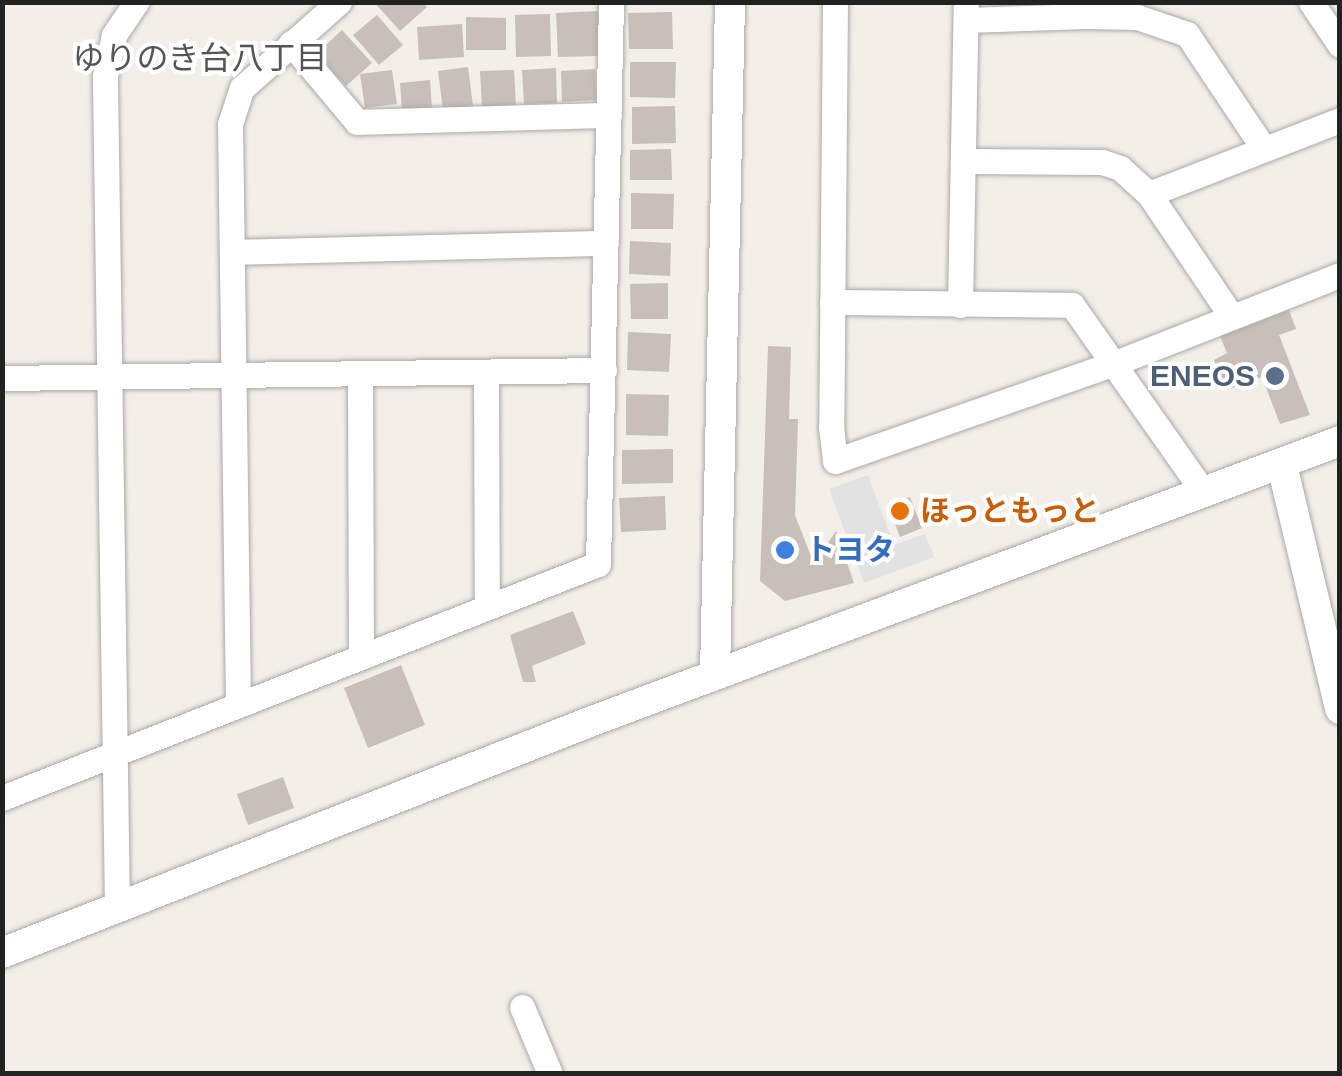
<!DOCTYPE html>
<meta charset="utf-8">
<style>
body{margin:0}
#map{position:relative;width:1342px;height:1076px;overflow:hidden;background:#f2efe9;font-family:Helvetica,"Noto Sans JP",sans-serif}
div>[style]{position:absolute}
[style*='--x']{left:calc(var(--x)*1px);top:calc(var(--y)*1px);width:calc(var(--w)*1px);rotate:calc(var(--a)*1deg)}
.parking>*{inset:0;background:#e2e2e2}
.building>*{inset:0;background:#c7bfb8}
.roads{filter:drop-shadow(0 0 2px #a9a9a9) drop-shadow(0 0 2px #a9a9a9)}
.minor>*{height:25px;margin:-12.5px;padding:0 12.5px;transform-origin:12.5px;border-radius:12.5px;background:#fff}
.tertiary>*{height:30px;margin:-15px;padding:0 15px;transform-origin:15px;border-radius:15px;background:#fff}
.dots>*{width:28px;height:28px;translate:-50% -50%;box-sizing:border-box;border:5px solid #fff;border-radius:50%}
span{translate:-50% -50%;white-space:nowrap;text-align:center;line-height:1.15;-webkit-text-stroke:8px #fff;paint-order:stroke}
.service-label{font-size:30px;color:#4e5e75;font-weight:700}
.right{translate:-100% -50%;text-align:right}
.food-label{font-size:30px;color:#c56008;font-weight:700}
.left{translate:0 -50%;text-align:left}
.shop-label{font-size:30px;color:#366cbe;font-weight:700}
.neighbourhood-label{font-size:32px;color:#555}
.frame{position:absolute;inset:0;border:5px solid #222;pointer-events:none}
</style>
<div id="map">
<div class="parking">
<i style="clip-path:polygon(868px 475px,894px 545px,925px 534px,934px 557px,864px 583px,829px 489px)"></i>
</div>
<div class="building">
<i style="clip-path:polygon(374px 2px,423px 2px,427px 7px,400px 31px)"></i>
<i style="clip-path:polygon(598px 11px,599px 56px,558px 57px,556px 13px)"></i>
<i style="clip-path:polygon(672px 12px,673px 49px,629px 49px,628px 13px)"></i>
<i style="clip-path:polygon(550px 14px,551px 56px,516px 57px,515px 15px)"></i>
<i style="clip-path:polygon(377px 15px,403px 45px,379px 65px,353px 35px)"></i>
<i style="clip-path:polygon(466px 17px,506px 18px,506px 50px,466px 50px)"></i>
<i style="clip-path:polygon(462px 24px,464px 57px,419px 60px,417px 27px)"></i>
<i style="clip-path:polygon(342px 30px,372px 63px,346px 86px,316px 54px)"></i>
<i style="clip-path:polygon(630px 62px,676px 62px,675px 98px,630px 97px)"></i>
<i style="clip-path:polygon(468px 67px,473px 106px,443px 110px,438px 71px)"></i>
<i style="clip-path:polygon(556px 68px,557px 103px,524px 104px,522px 70px)"></i>
<i style="clip-path:polygon(595px 69px,596px 100px,562px 102px,561px 71px)"></i>
<i style="clip-path:polygon(392px 70px,397px 104px,365px 108px,360px 74px)"></i>
<i style="clip-path:polygon(514px 70px,516px 106px,482px 107px,480px 71px)"></i>
<i style="clip-path:polygon(430px 80px,432px 108px,402px 110px,400px 83px)"></i>
<i style="clip-path:polygon(675px 106px,676px 143px,632px 144px,632px 107px)"></i>
<i style="clip-path:polygon(671px 149px,672px 180px,630px 180px,630px 150px)"></i>
<i style="clip-path:polygon(631px 193px,674px 194px,673px 229px,631px 229px)"></i>
<i style="clip-path:polygon(630px 241px,671px 243px,670px 276px,629px 274px)"></i>
<i style="clip-path:polygon(668px 283px,668px 319px,631px 319px,630px 284px)"></i>
<i style="clip-path:polygon(1289px 310px,1296px 329px,1279px 335px,1310px 415px,1280px 424px,1262px 377px,1227px 390px,1214px 360px,1227px 353px,1220px 336px)"></i>
<i style="clip-path:polygon(628px 332px,671px 334px,669px 372px,627px 370px)"></i>
<i style="clip-path:polygon(768px 346px,791px 347px,789px 419px,798px 419px,795px 515px,814px 564px,836px 531px,854px 583px,785px 601px,760px 581px)"></i>
<i style="clip-path:polygon(626px 394px,669px 395px,668px 436px,626px 435px)"></i>
<i style="clip-path:polygon(673px 449px,673px 483px,622px 484px,622px 450px)"></i>
<i style="clip-path:polygon(665px 496px,666px 530px,621px 532px,619px 498px)"></i>
<i style="clip-path:polygon(910px 497px,922px 528px,900px 537px,888px 505px)"></i>
<i style="clip-path:polygon(573px 611px,586px 644px,532px 666px,536px 682px,523px 682px,510px 635px)"></i>
<i style="clip-path:polygon(401px 665px,425px 725px,368px 748px,344px 688px)"></i>
<i style="clip-path:polygon(283px 777px,294px 808px,248px 825px,237px 794px)"></i>
</div>
<div class="roads">
<div class="minor">
<i style="--x:835;--y:2;--w:425;--a:90.5"></i>
<i style="--x:831;--y:427;--w:34;--a:83"></i>
<i style="--x:835;--y:461;--w:297;--a:-19.3"></i>
<i style="--x:1115;--y:363;--w:242;--a:-21.4"></i>
<i style="--x:1311;--y:2;--w:52;--a:56"></i>
<i style="--x:1085;--y:16;--w:52;--a:1.1"></i>
<i style="--x:1137;--y:17;--w:53;--a:18.8"></i>
<i style="--x:1187;--y:34;--w:138;--a:56.2"></i>
<i style="--x:966;--y:20;--w:119;--a:-1.9"></i>
<i style="--x:1085;--y:16;--w:14;--a:-90"></i>
<i style="--x:291;--y:43;--w:103;--a:50.1"></i>
<i style="--x:357;--y:122;--w:252;--a:-1.6"></i>
<i style="--x:963;--y:161;--w:139;--a:0.4"></i>
<i style="--x:1102;--y:162;--w:19;--a:18"></i>
<i style="--x:1120;--y:168;--w:39;--a:42"></i>
<i style="--x:1149;--y:194;--w:148;--a:56"></i>
<i style="--x:1149;--y:194;--w:205;--a:-21.2"></i>
<i style="--x:232;--y:252;--w:374;--a:-1.4"></i>
<i style="--x:832;--y:302;--w:240;--a:0.7"></i>
<i style="--x:1072;--y:305;--w:230;--a:54.9"></i>
<i style="--x:960;--y:305;--w:303;--a:-88.9"></i>
<i style="--x:486;--y:372;--w:235;--a:89.8"></i>
<i style="--x:360;--y:373;--w:283;--a:89.8"></i>
<i style="--x:2;--y:378;--w:602;--a:-0.76"></i>
<i style="--x:238;--y:703;--w:579;--a:-90.79"></i>
<i style="--x:230;--y:124;--w:38;--a:-72"></i>
<i style="--x:242;--y:88;--w:130;--a:-41.6"></i>
<i style="--x:2;--y:798;--w:640;--a:-21.44"></i>
<i style="--x:598;--y:564;--w:562;--a:-88.67"></i>
<i style="--x:117;--y:909;--w:833;--a:-90.83"></i>
<i style="--x:105;--y:76;--w:42;--a:-77.6"></i>
<i style="--x:114;--y:35;--w:40;--a:-56"></i>
<i style="--x:522;--y:1007;--w:73;--a:67.3"></i>
</div>
<div class="tertiary">
<i style="--x:1282;--y:465;--w:251;--a:76.6"></i>
<i style="--x:715;--y:674;--w:672;--a:-88.72"></i>
<i style="--x:2;--y:953;--w:629;--a:-21.46"></i>
<i style="--x:587;--y:723;--w:804;--a:-20.53"></i>
</div>
</div>
<div class="dots">
<i style="left:1275px;top:376px;background:#5c6f8a"></i>
<i style="left:900px;top:511px;background:#e8710a"></i>
<i style="left:785px;top:550px;background:#3f7fe0"></i>
</div>
<div class="service-label">
<span class="right" style="left:1255px;top:376px">ENEOS</span>
</div>
<div class="food-label">
<span class="left" style="left:920px;top:511px">ほっともっと</span>
</div>
<div class="shop-label">
<span class="left" style="left:805px;top:550px">トヨタ</span>
</div>
<div class="neighbourhood-label">
<span style="left:200px;top:58px">ゆりのき台八丁目</span>
</div>
<div class="frame"></div>
</div>
